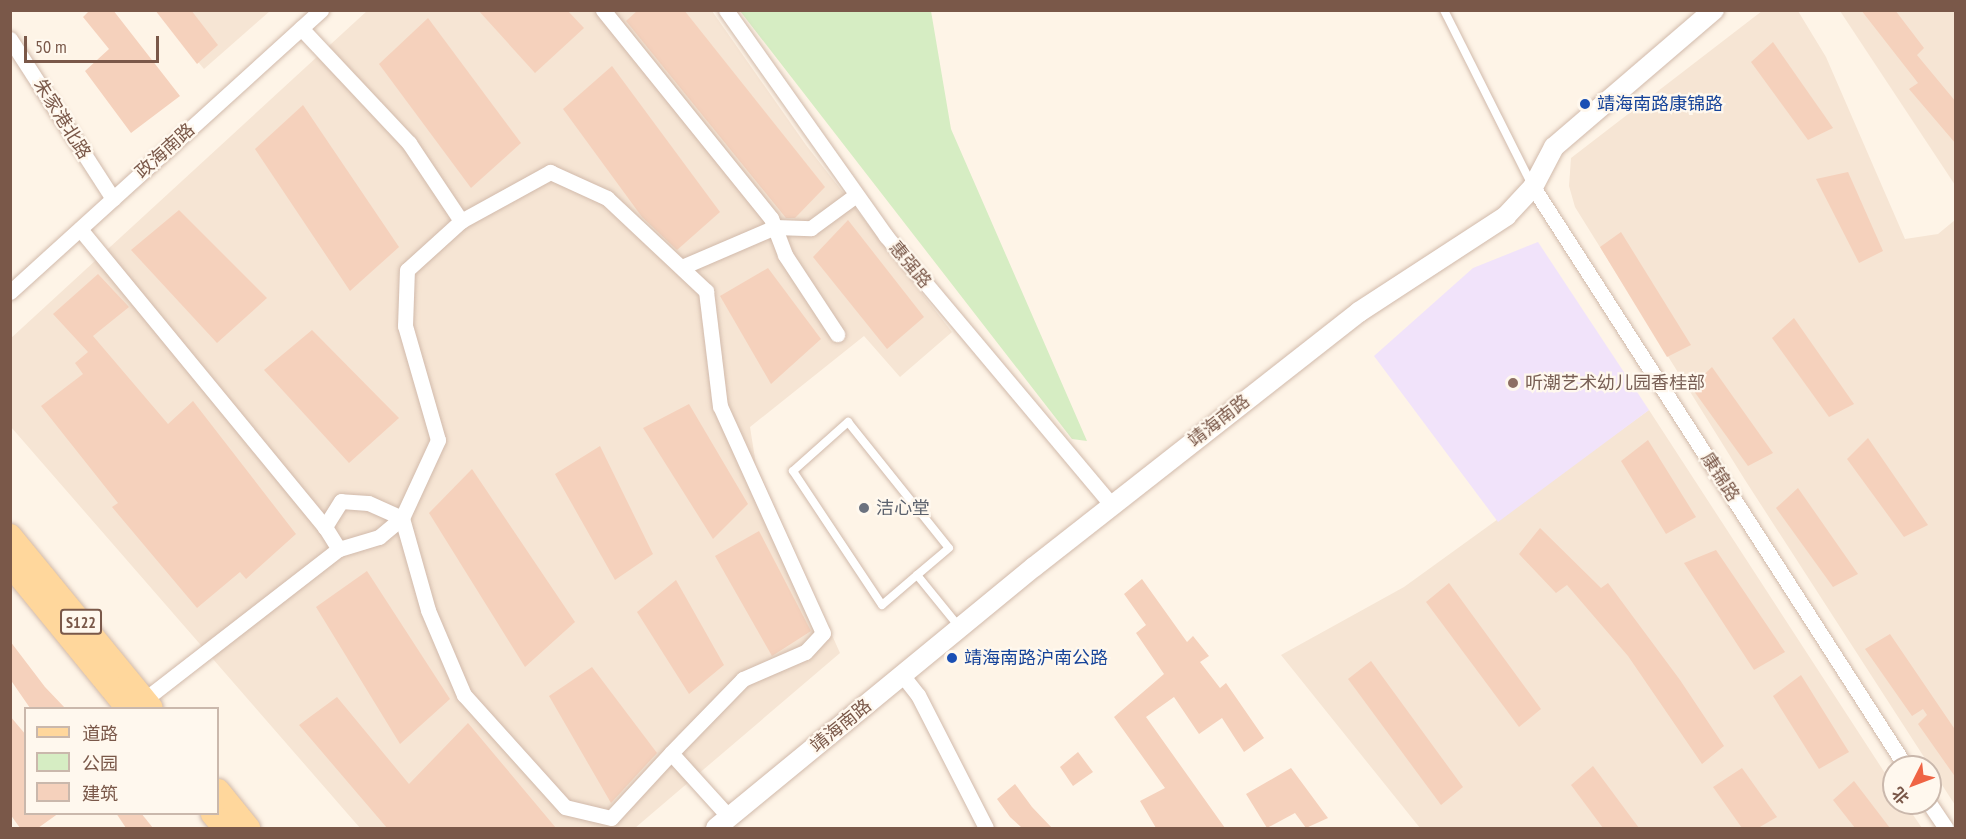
<!DOCTYPE html>
<meta charset="utf-8">
<style>
body{margin:0}
#map{position:relative;width:1966px;height:839px;overflow:hidden;background:#fef4e7;font-family:"PT Sans Narrow","Noto Sans SC",sans-serif}
div>[style]{position:absolute}
[style*='--x']{left:calc(var(--x)*1px);top:calc(var(--y)*1px);width:calc(var(--w)*1px);rotate:calc(var(--a)*1deg)}
.residential>*{inset:0;background:#f6e5d4}
.education>*{inset:0;background:#f1e3fa}
.green>*{inset:0;background:#d6edc3}
.building>*{inset:0;background:#f5d1bc}
.roads{filter:drop-shadow(0 0 2px #d1baab) drop-shadow(0 0 2px #d1baab)}
.service>*{height:8px;margin:-4px;padding:0 4px;transform-origin:4px;border-radius:4px;background:#fff}
.minor>*{height:15px;margin:-7.5px;padding:0 7.5px;transform-origin:7.5px;border-radius:7.5px;background:#fff}
.tertiary>*{height:20px;margin:-10px;padding:0 10px;transform-origin:10px;border-radius:10px;background:#fff}
.primary>*{height:24px;margin:-12px;padding:0 12px;transform-origin:12px;border-radius:12px;background:#ffd79c}
.dots>*{width:16px;height:16px;translate:-50% -50%;box-sizing:border-box;border:3px solid #fff8ee;border-radius:50%}
span{translate:-50% -50%;white-space:nowrap;text-align:center;line-height:1.15;-webkit-text-stroke:4.5px #fff8ee;paint-order:stroke}
.shield-label span{padding:2px 4px;background:#fff8ee;border:2px solid;border-radius:4px;-webkit-text-stroke-width:0}
.shield-label{font-size:16px;color:#7a5849;font-weight:700}
.transit-label{font-size:18px;color:#164399}
.left{translate:0 -50%;text-align:left}
.street-label{font-size:18px;color:#7a5849}
.education-label{font-size:18px;color:#785e54}
.worship-label{font-size:18px;color:#5b616d}
.frame{position:absolute;inset:0;border:12px solid #7a5849;pointer-events:none}
.legend{position:absolute;left:24px;top:707px;width:195px;height:108px;box-sizing:border-box;background:#fff8ee;border:2px solid #cab8ac;margin:0;padding:8px 10px;list-style:none;font-size:18px;color:#7a5849}
.legend li{display:flex;align-items:center;gap:12px;height:30px}
.legend b{width:30px;border:2px solid #cab8ac}
.north{position:absolute;left:1882px;top:755px;width:60px;height:60px;box-sizing:border-box;background:#fff8ee;border:2px solid #cab8ac;border-radius:50%;rotate:228deg;font-size:16px;font-weight:700;line-height:24px;text-align:center;color:#7a5849}
.north::after{content:'';display:block;margin:auto;width:21px;height:27px;background:#ef6444;clip-path:polygon(50% 0,100% 100%,50% 72%,0 100%)}
.scale{position:absolute;left:24px;top:36px;width:135px;height:27px;box-sizing:border-box;border:3px solid #7a5849;border-top:0;padding-left:8px;font-size:18px;line-height:21px;white-space:nowrap;color:#7a5849;-webkit-text-stroke:4px #fff8ee;paint-order:stroke}
</style>
<div id="map">
<div class="residential">
<i style="clip-path:polygon(368px 10px,712px 11px,806px 145px,952px 332px,900px 377px,864px 336px,750px 427px,756px 465px,840px 653px,635px 828px,360px 828px,11px 427px,10px 339px)"></i>
<i style="clip-path:polygon(156px 11px,270px 11px,204px 69px)"></i>
<i style="clip-path:polygon(1762px 11px,1798px 11px,1826px 57px,1905px 239px,1938px 234px,1955px 220px,1955px 805px,1745px 480px,1575px 207px,1569px 186px,1571px 158px)"></i>
<i style="clip-path:polygon(1840px 11px,1955px 11px,1955px 185px)"></i>
<i style="clip-path:polygon(1649px 410px,1894px 787px,1894px 803px,1905px 803px,1922px 828px,1420px 828px,1281px 655px,1404px 587px)"></i>
</div>
<div class="education">
<i style="clip-path:polygon(1538px 242px,1649px 410px,1498px 522px,1374px 356px,1473px 268px)"></i>
</div>
<div class="green">
<i style="clip-path:polygon(740px 11px,931px 11px,951px 129px,1087px 441px,1072px 439px)"></i>
</div>
<div class="building">
<i style="clip-path:polygon(90px 10px,113px 10px,180px 96px,131px 133px,85px 71px,109px 49px,83px 17px)"></i>
<i style="clip-path:polygon(155px 10px,191px 10px,218px 45px,197px 64px)"></i>
<i style="clip-path:polygon(478px 10px,567px 10px,584px 28px,535px 73px)"></i>
<i style="clip-path:polygon(638px 10px,684px 10px,825px 187px,795px 218px,786px 218px,626px 21px)"></i>
<i style="clip-path:polygon(1861px 10px,1895px 10px,1924px 48px,1917px 55px,1956px 102px,1956px 144px,1909px 89px,1918px 83px)"></i>
<i style="clip-path:polygon(428px 18px,521px 143px,471px 188px,379px 64px)"></i>
<i style="clip-path:polygon(1773px 42px,1833px 128px,1808px 140px,1751px 62px)"></i>
<i style="clip-path:polygon(612px 66px,720px 212px,677px 250px,642px 217px,563px 109px)"></i>
<i style="clip-path:polygon(303px 105px,399px 247px,350px 291px,255px 149px)"></i>
<i style="clip-path:polygon(1848px 172px,1883px 251px,1859px 263px,1816px 179px)"></i>
<i style="clip-path:polygon(179px 210px,267px 298px,217px 343px,131px 250px)"></i>
<i style="clip-path:polygon(848px 220px,924px 317px,887px 349px,813px 257px)"></i>
<i style="clip-path:polygon(1621px 232px,1691px 345px,1667px 357px,1600px 247px)"></i>
<i style="clip-path:polygon(768px 268px,821px 339px,771px 384px,720px 296px)"></i>
<i style="clip-path:polygon(98px 274px,129px 307px,93px 336px,168px 424px,193px 401px,296px 534px,246px 579px,240px 572px,197px 608px,112px 507px,118px 503px,41px 406px,83px 374px,75px 363px,88px 352px,53px 314px)"></i>
<i style="clip-path:polygon(1794px 318px,1854px 404px,1829px 417px,1772px 338px)"></i>
<i style="clip-path:polygon(312px 330px,399px 418px,349px 463px,264px 370px)"></i>
<i style="clip-path:polygon(1712px 367px,1773px 453px,1748px 466px,1691px 387px)"></i>
<i style="clip-path:polygon(689px 404px,748px 504px,713px 539px,643px 428px)"></i>
<i style="clip-path:polygon(1868px 438px,1928px 525px,1904px 537px,1847px 459px)"></i>
<i style="clip-path:polygon(1648px 440px,1696px 517px,1666px 534px,1621px 461px)"></i>
<i style="clip-path:polygon(600px 446px,653px 554px,615px 580px,555px 474px)"></i>
<i style="clip-path:polygon(472px 469px,575px 622px,525px 667px,429px 513px)"></i>
<i style="clip-path:polygon(1798px 488px,1858px 574px,1833px 587px,1776px 508px)"></i>
<i style="clip-path:polygon(1540px 528px,1601px 588px,1608px 583px,1680px 680px,1724px 746px,1702px 764px,1628px 656px,1567px 585px,1556px 593px,1519px 554px)"></i>
<i style="clip-path:polygon(759px 531px,811px 631px,772px 656px,715px 556px)"></i>
<i style="clip-path:polygon(1716px 550px,1785px 652px,1754px 670px,1684px 563px)"></i>
<i style="clip-path:polygon(367px 571px,450px 699px,400px 744px,316px 607px)"></i>
<i style="clip-path:polygon(1142px 579px,1187px 642px,1193px 636px,1209px 656px,1200px 662px,1220px 688px,1226px 683px,1264px 738px,1244px 752px,1222px 718px,1199px 734px,1174px 697px,1146px 717px,1225px 828px,1156px 828px,1140px 801px,1165px 788px,1114px 717px,1164px 674px,1136px 633px,1146px 625px,1124px 594px)"></i>
<i style="clip-path:polygon(676px 580px,724px 665px,689px 694px,637px 612px)"></i>
<i style="clip-path:polygon(1449px 583px,1541px 709px,1519px 727px,1426px 602px)"></i>
<i style="clip-path:polygon(1890px 634px,1956px 731px,1956px 778px,1918px 724px,1927px 715px,1923px 709px,1912px 716px,1865px 649px)"></i>
<i style="clip-path:polygon(10px 641px,45px 687px,65px 708px,30px 708px,10px 679px)"></i>
<i style="clip-path:polygon(1371px 661px,1463px 787px,1441px 805px,1348px 679px)"></i>
<i style="clip-path:polygon(592px 667px,657px 753px,611px 803px,549px 696px)"></i>
<i style="clip-path:polygon(1801px 675px,1849px 752px,1819px 769px,1773px 696px)"></i>
<i style="clip-path:polygon(337px 697px,409px 784px,468px 723px,556px 828px,387px 828px,299px 725px)"></i>
<i style="clip-path:polygon(10px 716px,26px 735px,26px 813px,59px 813px,38px 828px,20px 828px,10px 814px)"></i>
<i style="clip-path:polygon(1078px 752px,1093px 772px,1073px 786px,1060px 767px)"></i>
<i style="clip-path:polygon(1593px 766px,1639px 828px,1603px 828px,1571px 785px)"></i>
<i style="clip-path:polygon(1291px 768px,1328px 818px,1306px 828px,1295px 813px,1267px 828px,1246px 794px)"></i>
<i style="clip-path:polygon(1742px 768px,1777px 817px,1758px 828px,1742px 828px,1713px 787px)"></i>
<i style="clip-path:polygon(1854px 781px,1890px 828px,1855px 828px,1833px 800px)"></i>
<i style="clip-path:polygon(1015px 784px,1032px 807px,1052px 828px,1022px 828px,1010px 817px,997px 799px)"></i>
<i style="clip-path:polygon(116px 813px,141px 813px,153px 828px,126px 828px)"></i>
</div>
<div class="roads">
<div class="service">
<i style="--x:1444;--y:10;--w:194;--a:63.3"></i>
<i style="--x:917;--y:575;--w:46;--a:139.4"></i>
<i style="--x:882;--y:605;--w:161;--a:-123.6"></i>
<i style="--x:793;--y:471;--w:74;--a:-41.7"></i>
<i style="--x:848;--y:422;--w:161;--a:51.3"></i>
<i style="--x:949;--y:548;--w:42;--a:139.8"></i>
<i style="--x:917;--y:575;--w:68;--a:50.9"></i>
</div>
<div class="minor">
<i style="--x:603;--y:10;--w:267;--a:51.1"></i>
<i style="--x:771;--y:218;--w:40;--a:69"></i>
<i style="--x:785;--y:255;--w:95;--a:56.6"></i>
<i style="--x:726;--y:10;--w:277;--a:54.7"></i>
<i style="--x:886;--y:236;--w:351;--a:50"></i>
<i style="--x:301;--y:28;--w:158;--a:46.8"></i>
<i style="--x:409;--y:143;--w:94;--a:56.3"></i>
<i style="--x:10;--y:39;--w:190;--a:57.2"></i>
<i style="--x:1533;--y:187;--w:690;--a:57.25"></i>
<i style="--x:80;--y:229;--w:386;--a:50.6"></i>
<i style="--x:682;--y:267;--w:101;--a:-23.3"></i>
<i style="--x:775;--y:227;--w:36;--a:2"></i>
<i style="--x:811;--y:228;--w:56;--a:-36.3"></i>
<i style="--x:10;--y:292;--w:420;--a:-42.2"></i>
<i style="--x:903;--y:676;--w:24;--a:52"></i>
<i style="--x:918;--y:695;--w:149;--a:62.9"></i>
<i style="--x:144;--y:700;--w:247;--a:-37.8"></i>
<i style="--x:339;--y:549;--w:42;--a:-16.7"></i>
<i style="--x:379;--y:537;--w:30;--a:-40"></i>
<i style="--x:402;--y:518;--w:37;--a:-156"></i>
<i style="--x:368;--y:503;--w:27;--a:-176"></i>
<i style="--x:341;--y:501;--w:31;--a:122"></i>
<i style="--x:325;--y:527;--w:26;--a:58"></i>
<i style="--x:671;--y:753;--w:88;--a:132.7"></i>
<i style="--x:611;--y:818;--w:47;--a:-166.6"></i>
<i style="--x:565;--y:807;--w:151;--a:-132"></i>
<i style="--x:464;--y:695;--w:92;--a:-113"></i>
<i style="--x:428;--y:610;--w:96;--a:-105.8"></i>
<i style="--x:402;--y:518;--w:86;--a:-65.2"></i>
<i style="--x:438;--y:440;--w:119;--a:-106.1"></i>
<i style="--x:405;--y:326;--w:56;--a:-88"></i>
<i style="--x:407;--y:270;--w:73;--a:-42.2"></i>
<i style="--x:461;--y:221;--w:102;--a:-28.8"></i>
<i style="--x:550;--y:172;--w:63;--a:24.5"></i>
<i style="--x:607;--y:198;--w:136;--a:43.2"></i>
<i style="--x:706;--y:291;--w:116;--a:83.1"></i>
<i style="--x:720;--y:406;--w:249;--a:65.6"></i>
<i style="--x:823;--y:633;--w:26;--a:133"></i>
<i style="--x:805;--y:652;--w:68;--a:156.5"></i>
<i style="--x:743;--y:679;--w:103;--a:134.2"></i>
<i style="--x:671;--y:753;--w:86;--a:47.8"></i>
<i style="--x:1929;--y:803;--w:30;--a:56"></i>
</div>
<div class="tertiary">
<i style="--x:716;--y:828;--w:411;--a:-39.4"></i>
<i style="--x:1034;--y:567;--w:413;--a:-38.1"></i>
<i style="--x:1359;--y:312;--w:176;--a:-33.1"></i>
<i style="--x:1506;--y:216;--w:40;--a:-47"></i>
<i style="--x:1533;--y:187;--w:45;--a:-62.3"></i>
<i style="--x:1554;--y:147;--w:211;--a:-40.6"></i>
</div>
<div class="primary">
<i style="--x:10;--y:536;--w:222;--a:50.7"></i>
<i style="--x:10;--y:564;--w:186;--a:50.7"></i>
<i style="--x:218;--y:791;--w:48;--a:51"></i>
<i style="--x:213;--y:814;--w:18;--a:49"></i>
</div>
</div>
<div class="dots">
<i style="left:1585px;top:104px;background:#1a4fb4"></i>
<i style="left:1513px;top:383px;background:#8d6e63"></i>
<i style="left:864px;top:508px;background:#6b7280"></i>
<i style="left:952px;top:658px;background:#1a4fb4"></i>
</div>
<div class="shield-label">
<span style="left:81px;top:622px">S122</span>
</div>
<div class="transit-label">
<span class="left" style="left:1597px;top:104px">靖海南路康锦路</span>
<span class="left" style="left:964px;top:658px">靖海南路沪南公路</span>
</div>
<div class="street-label">
<span style="left:62px;top:119px;rotate:58deg">朱家港北路</span>
<span style="left:165px;top:151px;rotate:-42deg">政海南路</span>
<span style="left:910px;top:265px;rotate:50deg">惠强路</span>
<span style="left:1219px;top:421px;rotate:-38deg">靖海南路</span>
<span style="left:1720px;top:477px;rotate:57deg">康锦路</span>
<span style="left:841px;top:726px;rotate:-39deg">靖海南路</span>
</div>
<div class="education-label">
<span class="left" style="left:1525px;top:383px">听潮艺术幼儿园香桂部</span>
</div>
<div class="worship-label">
<span class="left" style="left:876px;top:508px">洁心堂</span>
</div>
<div class="frame"></div>
<ul class="legend">
<li><b style="height:8px;background:#ffd79c"></b>道路</li>
<li><b style="height:16px;background:#d6edc3"></b>公园</li>
<li><b style="height:16px;background:#f5d1bc"></b>建筑</li>
</ul>
<div class="north">北</div>
<div class="scale">50 m</div>
</div>
